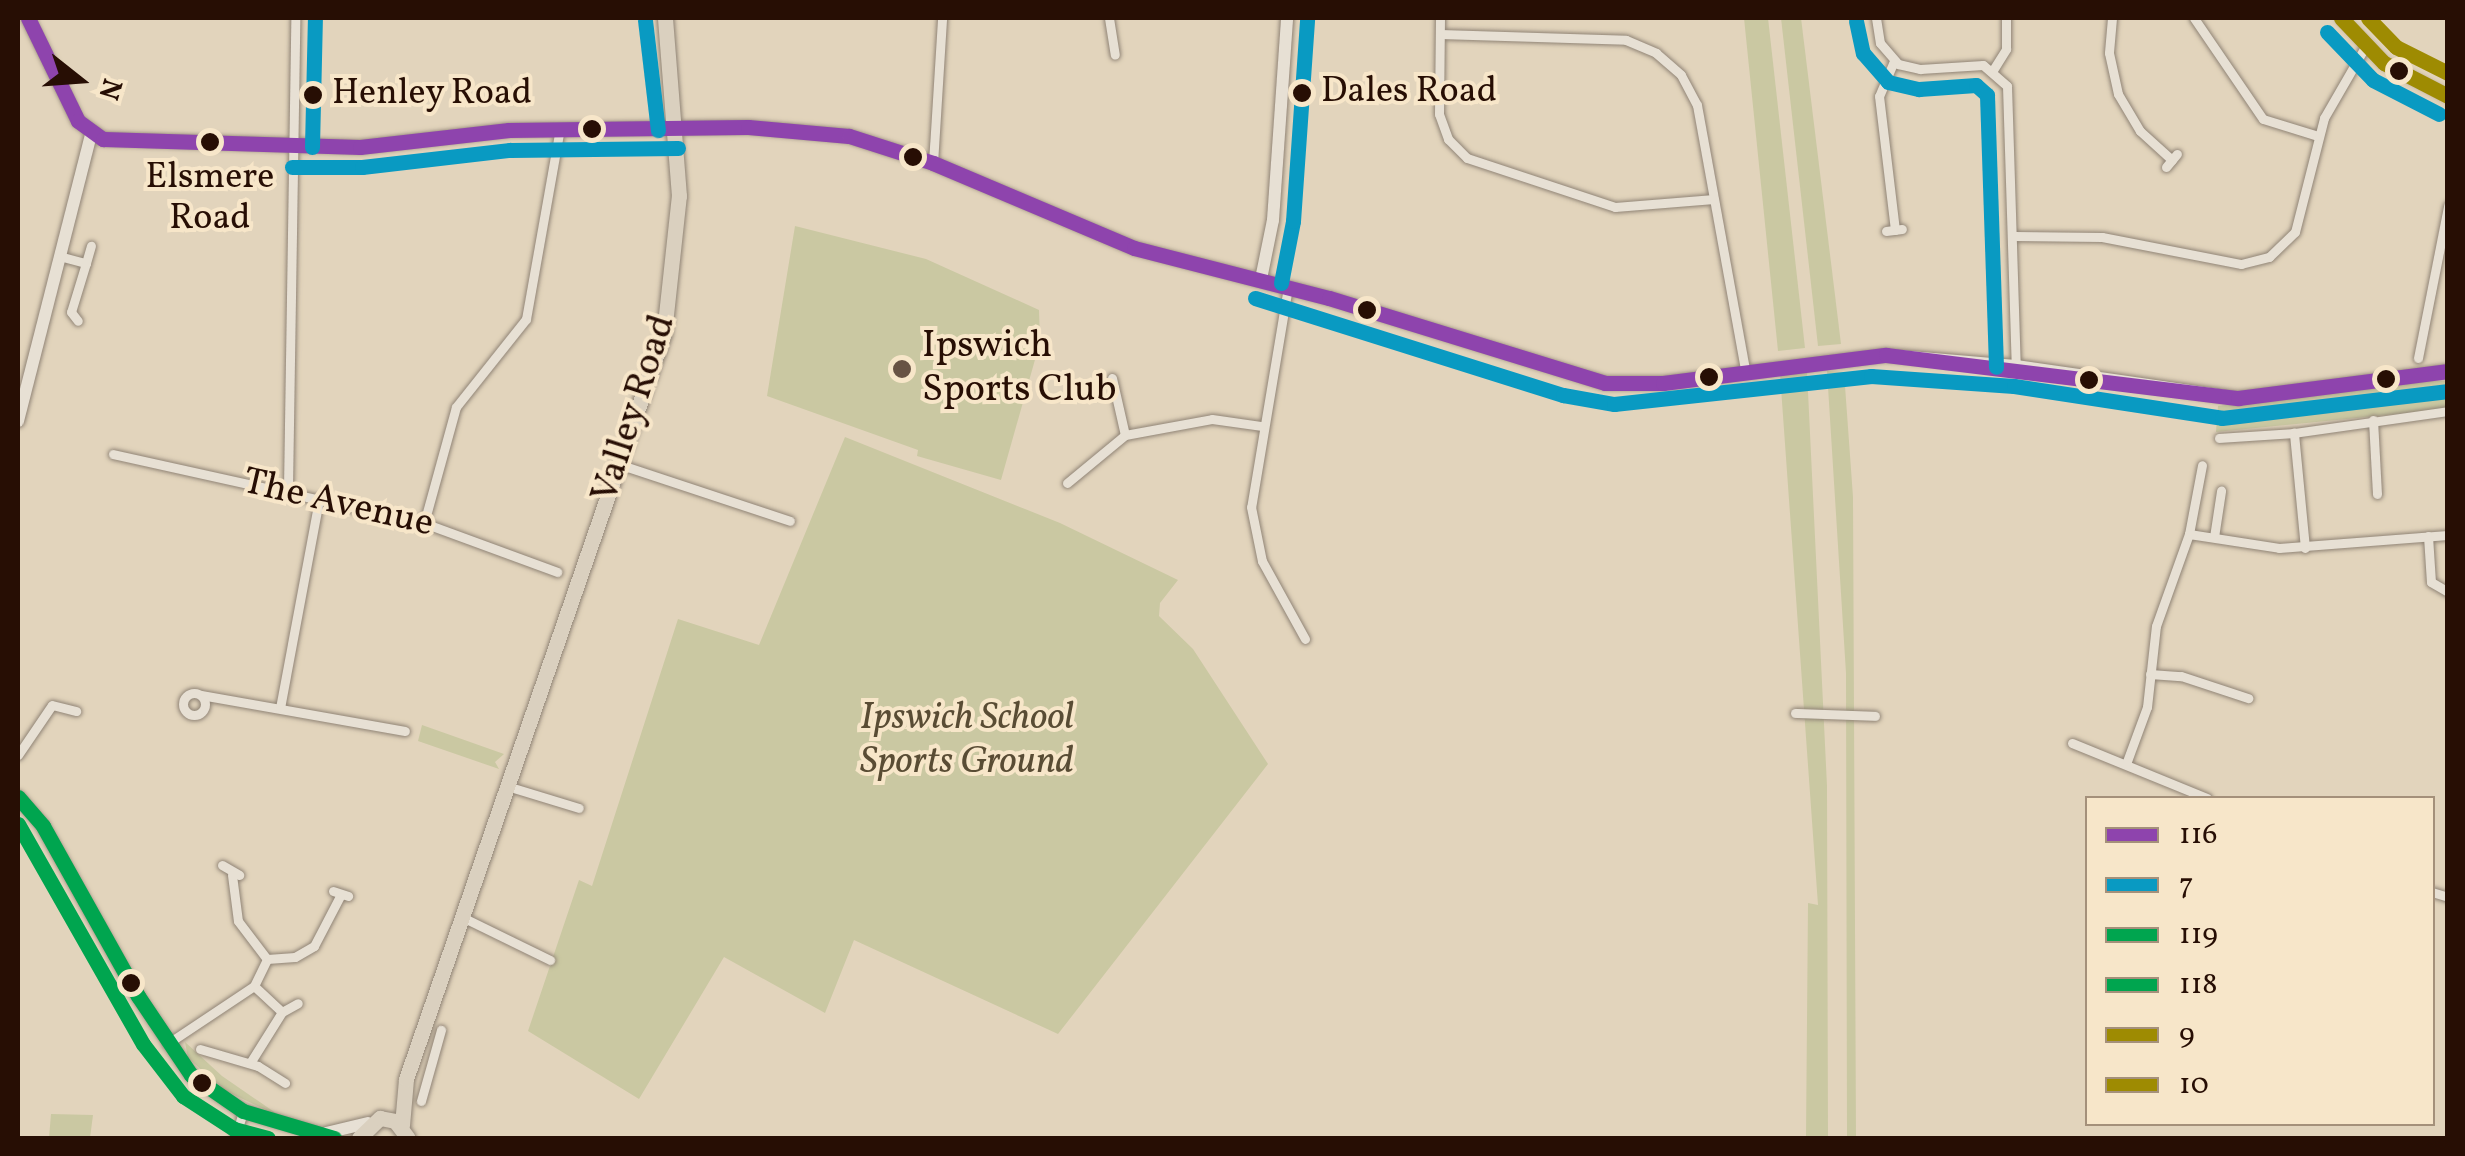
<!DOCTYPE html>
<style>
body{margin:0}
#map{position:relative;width:2465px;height:1156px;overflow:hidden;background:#e2d4bc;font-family:Vollkorn,serif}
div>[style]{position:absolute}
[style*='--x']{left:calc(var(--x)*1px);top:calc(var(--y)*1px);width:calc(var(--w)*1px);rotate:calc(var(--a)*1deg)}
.green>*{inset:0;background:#cac8a2}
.roads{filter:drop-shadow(0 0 2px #908476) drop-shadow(0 0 2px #908476)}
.street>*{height:9px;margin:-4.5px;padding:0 4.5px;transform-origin:4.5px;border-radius:4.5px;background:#e7e0d4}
.street>.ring{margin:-4.5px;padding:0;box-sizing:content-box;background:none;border:9px solid #e7e0d4;border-radius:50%}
.secondary>*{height:12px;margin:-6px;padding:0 6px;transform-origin:6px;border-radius:6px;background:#e7e0d4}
.primary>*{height:15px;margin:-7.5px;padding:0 7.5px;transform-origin:7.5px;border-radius:7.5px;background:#dad0bf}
.bus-1>*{height:15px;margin:-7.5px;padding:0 7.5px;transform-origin:7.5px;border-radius:7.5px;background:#8e44ad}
.bus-2>*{height:15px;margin:-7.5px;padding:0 7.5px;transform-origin:7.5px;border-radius:7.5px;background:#099ac2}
.bus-3>*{height:15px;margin:-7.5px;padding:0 7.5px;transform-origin:7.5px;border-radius:7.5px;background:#00a54f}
.bus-4>*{height:15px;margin:-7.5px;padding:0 7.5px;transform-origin:7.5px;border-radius:7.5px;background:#00a54f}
.bus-5>*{height:15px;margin:-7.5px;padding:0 7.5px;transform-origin:7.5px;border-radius:7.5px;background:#9e8b02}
.bus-6>*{height:15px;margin:-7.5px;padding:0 7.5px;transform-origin:7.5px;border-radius:7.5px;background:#9e8b02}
.dots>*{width:28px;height:28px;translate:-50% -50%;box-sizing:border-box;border:5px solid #f7e6c9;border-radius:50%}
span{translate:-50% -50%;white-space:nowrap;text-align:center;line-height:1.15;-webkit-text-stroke:8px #f7e6c9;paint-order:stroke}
.bus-label{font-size:36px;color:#270e04}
.left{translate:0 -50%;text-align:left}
.poi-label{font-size:38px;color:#270e04}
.street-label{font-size:38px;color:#270e04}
.park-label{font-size:38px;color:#594c34;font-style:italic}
.frame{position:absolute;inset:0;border:20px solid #270e04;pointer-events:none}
.legend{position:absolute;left:2085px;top:796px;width:350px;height:330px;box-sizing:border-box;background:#f7e6c9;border:2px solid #a4907a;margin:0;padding:12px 18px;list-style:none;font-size:30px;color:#270e04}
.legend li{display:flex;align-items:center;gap:20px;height:50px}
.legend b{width:50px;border:2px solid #a4907a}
.north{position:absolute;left:30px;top:30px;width:100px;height:100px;-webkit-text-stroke:8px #f7e6c9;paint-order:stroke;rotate:107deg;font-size:28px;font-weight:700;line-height:40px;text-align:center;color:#270e04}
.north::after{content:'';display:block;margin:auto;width:35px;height:45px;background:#270e04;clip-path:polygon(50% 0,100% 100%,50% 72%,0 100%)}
</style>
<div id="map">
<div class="green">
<i style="clip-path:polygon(1744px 18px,1768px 18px,1805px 348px,1778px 351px)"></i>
<i style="clip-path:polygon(1781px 18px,1801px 18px,1841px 344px,1818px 346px)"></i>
<i style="clip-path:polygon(795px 226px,926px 259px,1039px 310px,1040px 342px,1001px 480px,917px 456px,918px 450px,767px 396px)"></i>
<i style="clip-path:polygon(1807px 371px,1827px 786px,1828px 1138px,1806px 1138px,1808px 903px,1818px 905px,1780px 374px)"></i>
<i style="clip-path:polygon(1827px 371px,1844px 372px,1853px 497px,1856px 1138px,1847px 1138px,1846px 673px)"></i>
<i style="clip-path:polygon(2404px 381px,2447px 381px,2447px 409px,2216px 432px,2218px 406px)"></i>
<i style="clip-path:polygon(845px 437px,1060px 523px,1178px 580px,1160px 603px,1159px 616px,1193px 649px,1268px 764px,1058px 1034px,854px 940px,825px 1013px,724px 957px,639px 1099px,528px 1031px,579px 880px,592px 886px,678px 619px,759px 645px)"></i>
<i style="clip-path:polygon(422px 725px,504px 754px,495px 762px,499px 769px,418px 741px)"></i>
<i style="clip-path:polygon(185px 1042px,222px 1076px,283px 1118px,226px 1091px,188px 1058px)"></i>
<i style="clip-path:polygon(51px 1114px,93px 1115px,90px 1138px,49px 1138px)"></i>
</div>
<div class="roads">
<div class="street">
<i style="--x:1109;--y:18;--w:37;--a:81"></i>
<i style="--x:1440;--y:18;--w:96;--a:90.6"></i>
<i style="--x:1439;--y:114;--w:27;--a:70"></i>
<i style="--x:1448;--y:139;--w:27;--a:45"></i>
<i style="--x:1467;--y:158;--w:156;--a:18.3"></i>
<i style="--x:1615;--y:207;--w:99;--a:-4.6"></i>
<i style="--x:1876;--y:18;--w:25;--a:81"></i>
<i style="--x:1880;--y:43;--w:28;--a:49"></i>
<i style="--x:1898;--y:64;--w:23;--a:13"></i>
<i style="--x:1920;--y:69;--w:63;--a:-3.6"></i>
<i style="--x:1983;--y:65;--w:32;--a:41"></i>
<i style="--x:2007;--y:86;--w:280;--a:88.2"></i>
<i style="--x:2112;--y:18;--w:35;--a:95"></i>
<i style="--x:2109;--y:53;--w:42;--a:77.6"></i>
<i style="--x:2118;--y:94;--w:43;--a:59.3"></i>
<i style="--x:2140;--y:131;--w:43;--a:42.2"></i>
<i style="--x:2194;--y:18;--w:122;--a:55.7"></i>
<i style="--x:2263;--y:119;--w:58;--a:17.2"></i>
<i style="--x:2341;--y:18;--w:62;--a:46.3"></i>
<i style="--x:2384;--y:63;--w:72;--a:27.3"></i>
<i style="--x:1440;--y:34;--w:186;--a:1.8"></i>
<i style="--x:1626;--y:40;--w:33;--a:23"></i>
<i style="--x:1656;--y:53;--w:33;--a:41"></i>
<i style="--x:1681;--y:75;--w:34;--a:62"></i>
<i style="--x:1697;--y:105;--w:269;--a:79.7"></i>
<i style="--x:1894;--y:61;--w:38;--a:113"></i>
<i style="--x:1879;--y:96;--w:135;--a:83.2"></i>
<i style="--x:1993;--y:70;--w:25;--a:-58"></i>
<i style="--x:2006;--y:49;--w:31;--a:-90"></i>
<i style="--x:933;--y:163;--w:145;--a:-86.4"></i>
<i style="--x:2166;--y:167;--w:17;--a:-50"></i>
<i style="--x:1886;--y:231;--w:16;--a:-7"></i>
<i style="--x:2014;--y:236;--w:88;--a:0.7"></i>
<i style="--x:2102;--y:237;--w:142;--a:11"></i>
<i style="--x:2241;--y:264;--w:29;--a:-14"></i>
<i style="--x:2269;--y:257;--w:36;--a:-44"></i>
<i style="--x:2295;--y:232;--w:118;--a:-75.7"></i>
<i style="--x:2324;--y:118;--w:82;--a:-60"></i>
<i style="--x:59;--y:256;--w:28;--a:15"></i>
<i style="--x:86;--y:263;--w:51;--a:107"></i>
<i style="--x:71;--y:312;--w:11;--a:52"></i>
<i style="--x:86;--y:263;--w:18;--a:-74"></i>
<i style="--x:1288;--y:287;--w:223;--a:99.5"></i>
<i style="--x:1251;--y:507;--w:55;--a:78.5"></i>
<i style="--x:1262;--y:561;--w:89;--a:61.1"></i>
<i style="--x:2418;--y:358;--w:155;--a:-78.8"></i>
<i style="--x:1112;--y:378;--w:58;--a:77.2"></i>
<i style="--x:2373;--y:420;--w:74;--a:86.9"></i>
<i style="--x:2219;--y:438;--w:75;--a:-3.8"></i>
<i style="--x:113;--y:454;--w:319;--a:12.5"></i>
<i style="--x:424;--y:523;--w:142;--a:20.2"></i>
<i style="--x:618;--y:464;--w:181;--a:18.3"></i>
<i style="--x:1067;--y:483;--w:75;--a:-39.6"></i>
<i style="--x:1125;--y:435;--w:88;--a:-10.4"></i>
<i style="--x:1212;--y:419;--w:49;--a:8.1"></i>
<i style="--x:288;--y:488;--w:470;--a:-89.1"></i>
<i style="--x:424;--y:523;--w:120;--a:-74.6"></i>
<i style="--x:456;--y:407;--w:112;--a:-51.5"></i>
<i style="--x:526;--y:319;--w:193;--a:-79.9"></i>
<i style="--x:2189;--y:534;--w:91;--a:8.8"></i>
<i style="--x:2279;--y:548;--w:169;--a:-4.4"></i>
<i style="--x:2428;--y:536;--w:46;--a:86.3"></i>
<i style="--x:2431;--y:582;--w:20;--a:30"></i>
<i style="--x:2214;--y:537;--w:47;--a:-81.3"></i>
<i style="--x:2305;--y:548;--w:116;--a:-95.5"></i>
<i style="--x:2294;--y:433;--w:156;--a:-8.1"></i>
<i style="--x:2150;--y:674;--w:31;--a:4"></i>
<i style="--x:2181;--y:676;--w:71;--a:18.2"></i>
<i class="ring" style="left:183px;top:693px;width:13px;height:13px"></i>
<i style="--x:201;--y:695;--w:207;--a:10"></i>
<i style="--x:280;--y:708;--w:212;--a:-79.4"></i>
<i style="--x:1795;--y:713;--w:80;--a:2.1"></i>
<i style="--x:2072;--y:743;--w:146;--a:22.2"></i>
<i style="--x:18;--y:755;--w:60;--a:-55.8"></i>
<i style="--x:52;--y:705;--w:25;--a:14"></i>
<i style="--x:2126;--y:764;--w:61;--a:-69.8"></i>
<i style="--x:2147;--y:707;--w:81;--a:-83.7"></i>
<i style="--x:2156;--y:626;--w:98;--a:-70.3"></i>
<i style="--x:2189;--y:534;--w:70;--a:-79.3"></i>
<i style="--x:507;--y:786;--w:75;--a:17"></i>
<i style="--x:222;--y:865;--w:20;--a:30"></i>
<i style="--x:232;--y:875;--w:46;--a:82.6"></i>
<i style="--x:238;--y:921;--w:48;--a:52.7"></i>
<i style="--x:267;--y:959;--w:28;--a:-4"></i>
<i style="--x:295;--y:957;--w:22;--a:-30"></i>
<i style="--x:314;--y:946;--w:56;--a:-62.5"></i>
<i style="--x:333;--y:891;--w:16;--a:18"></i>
<i style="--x:2432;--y:892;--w:17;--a:17"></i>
<i style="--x:462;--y:917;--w:98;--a:26"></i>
<i style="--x:282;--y:1012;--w:18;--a:-29"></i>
<i style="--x:167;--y:1044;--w:105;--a:-33.7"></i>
<i style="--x:254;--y:986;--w:30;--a:-64"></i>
<i style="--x:200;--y:1049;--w:60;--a:16.3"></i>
<i style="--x:258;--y:1066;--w:32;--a:32"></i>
<i style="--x:250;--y:1063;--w:60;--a:-57.9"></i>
<i style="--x:282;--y:1012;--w:38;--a:-137"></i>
<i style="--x:421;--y:1101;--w:74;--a:-74.3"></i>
<i style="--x:235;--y:1138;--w:28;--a:-73"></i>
</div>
<div class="secondary">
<i style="--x:28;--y:18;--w:114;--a:64.1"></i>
<i style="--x:78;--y:121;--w:31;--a:36"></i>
<i style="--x:103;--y:139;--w:257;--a:1.8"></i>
<i style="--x:360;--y:147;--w:150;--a:-6.5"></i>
<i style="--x:509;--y:130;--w:239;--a:-0.7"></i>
<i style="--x:748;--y:127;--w:101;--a:5.1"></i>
<i style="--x:849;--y:136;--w:88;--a:17.8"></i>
<i style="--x:933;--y:163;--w:218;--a:22.9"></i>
<i style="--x:1134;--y:248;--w:201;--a:14.4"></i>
<i style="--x:1329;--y:298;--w:289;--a:17.1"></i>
<i style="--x:1605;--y:383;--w:58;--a:0"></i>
<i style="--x:1663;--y:383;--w:225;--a:-7.2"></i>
<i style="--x:1886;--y:355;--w:130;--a:4.8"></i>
<i style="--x:2016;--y:366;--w:224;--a:8.2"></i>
<i style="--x:2238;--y:398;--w:212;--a:-7.3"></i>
<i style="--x:1261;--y:279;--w:60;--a:-78.5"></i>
<i style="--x:1273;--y:220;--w:202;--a:-86"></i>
<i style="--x:18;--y:421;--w:296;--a:-75.7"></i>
<i style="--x:18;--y:797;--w:38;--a:49"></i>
<i style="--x:43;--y:826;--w:195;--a:60.8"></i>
<i style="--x:138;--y:996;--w:95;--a:56.1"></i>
<i style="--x:191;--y:1075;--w:63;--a:34.7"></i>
<i style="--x:243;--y:1111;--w:95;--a:16.5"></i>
<i style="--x:326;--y:1133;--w:43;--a:-13.4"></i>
</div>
<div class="primary">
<i style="--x:402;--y:1125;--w:46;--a:-85"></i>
<i style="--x:406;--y:1079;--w:789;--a:-70.92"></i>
<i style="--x:664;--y:333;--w:138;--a:-83.8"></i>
<i style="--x:679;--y:196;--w:179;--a:-94.5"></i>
<i style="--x:359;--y:1138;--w:29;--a:-44"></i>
<i style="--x:380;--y:1118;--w:15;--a:11"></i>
<i style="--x:395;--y:1121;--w:21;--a:53"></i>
</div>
</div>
<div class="bus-1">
<i style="--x:28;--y:18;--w:114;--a:64.1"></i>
<i style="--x:78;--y:121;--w:31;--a:36"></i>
<i style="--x:103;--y:139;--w:257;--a:1.8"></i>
<i style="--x:360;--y:147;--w:150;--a:-6.5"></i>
<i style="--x:509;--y:130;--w:239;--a:-0.7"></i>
<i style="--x:748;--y:127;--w:101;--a:5.1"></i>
<i style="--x:849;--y:136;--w:88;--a:17.8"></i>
<i style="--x:933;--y:163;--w:218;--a:22.9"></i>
<i style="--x:1134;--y:248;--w:201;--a:14.4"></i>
<i style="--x:1329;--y:298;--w:289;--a:17.1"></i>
<i style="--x:1605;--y:383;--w:58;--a:0"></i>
<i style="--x:1663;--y:383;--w:225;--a:-7.2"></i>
<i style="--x:1886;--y:355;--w:355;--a:7"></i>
<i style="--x:2238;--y:398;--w:212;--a:-7.3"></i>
</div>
<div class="bus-2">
<i style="--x:645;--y:20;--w:111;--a:83.3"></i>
<i style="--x:1856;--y:21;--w:33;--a:78"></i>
<i style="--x:1863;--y:53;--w:38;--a:49"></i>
<i style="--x:1888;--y:82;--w:32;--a:13"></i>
<i style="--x:1919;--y:89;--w:57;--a:-4"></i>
<i style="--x:1976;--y:85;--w:15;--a:42"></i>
<i style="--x:1987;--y:95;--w:272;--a:88.1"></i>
<i style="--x:2327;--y:32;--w:66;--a:46.2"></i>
<i style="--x:2373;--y:80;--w:74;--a:27.3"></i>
<i style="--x:312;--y:147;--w:129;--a:-88.7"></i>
<i style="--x:292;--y:167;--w:70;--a:0"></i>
<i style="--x:362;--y:167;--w:149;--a:-6.6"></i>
<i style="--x:510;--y:150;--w:168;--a:-0.7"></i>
<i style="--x:1281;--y:283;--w:63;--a:-79"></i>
<i style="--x:1293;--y:221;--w:202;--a:-86"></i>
<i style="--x:1255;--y:298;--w:323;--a:17.5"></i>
<i style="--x:1563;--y:395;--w:52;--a:10"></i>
<i style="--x:1614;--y:404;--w:259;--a:-6.2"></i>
<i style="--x:1871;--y:376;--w:143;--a:4"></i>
<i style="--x:2014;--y:386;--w:210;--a:8.7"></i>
<i style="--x:2222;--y:418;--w:228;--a:-6.8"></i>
</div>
<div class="bus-3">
<i style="--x:18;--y:797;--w:38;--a:49"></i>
<i style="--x:43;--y:826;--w:195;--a:60.8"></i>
<i style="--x:138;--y:996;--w:95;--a:56.1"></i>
<i style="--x:191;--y:1075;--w:63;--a:34.7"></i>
<i style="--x:243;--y:1111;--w:95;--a:16.5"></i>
</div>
<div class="bus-4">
<i style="--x:18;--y:824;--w:253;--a:60.4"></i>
<i style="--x:143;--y:1044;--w:66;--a:52.4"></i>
<i style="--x:183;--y:1096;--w:61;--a:32.9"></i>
<i style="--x:234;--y:1129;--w:35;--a:15"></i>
</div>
<div class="bus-5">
<i style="--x:2341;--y:18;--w:62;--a:46.3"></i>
<i style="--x:2384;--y:63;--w:72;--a:27.3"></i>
</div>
<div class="bus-6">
<i style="--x:2368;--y:18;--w:40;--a:46"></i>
<i style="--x:2396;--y:47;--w:58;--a:26.6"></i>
</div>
<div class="dots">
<i style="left:2399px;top:71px;background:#270e04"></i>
<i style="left:1302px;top:93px;background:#270e04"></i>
<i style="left:313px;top:95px;background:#270e04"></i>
<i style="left:592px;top:129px;background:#270e04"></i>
<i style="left:210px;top:142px;background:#270e04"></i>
<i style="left:913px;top:157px;background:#270e04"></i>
<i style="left:1367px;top:310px;background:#270e04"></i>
<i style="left:902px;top:369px;background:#685344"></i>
<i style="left:1709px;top:377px;background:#270e04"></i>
<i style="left:2386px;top:379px;background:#270e04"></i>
<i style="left:2089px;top:380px;background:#270e04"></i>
<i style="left:131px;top:983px;background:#270e04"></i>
<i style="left:202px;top:1083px;background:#270e04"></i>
</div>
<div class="bus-label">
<span class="left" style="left:1321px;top:93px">Dales Road</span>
<span class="left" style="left:332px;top:95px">Henley Road</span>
<span style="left:210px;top:199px">Elsmere<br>Road</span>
</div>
<div class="poi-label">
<span class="left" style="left:922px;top:369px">Ipswich<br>Sports Club</span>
</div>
<div class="street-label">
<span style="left:635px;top:409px;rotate:-72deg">Valley Road</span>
<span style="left:338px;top:504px;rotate:13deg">The Avenue</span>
</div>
<div class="park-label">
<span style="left:967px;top:741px">Ipswich School<br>Sports Ground</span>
</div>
<div class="frame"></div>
<ul class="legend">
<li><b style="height:12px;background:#8e44ad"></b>116</li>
<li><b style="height:12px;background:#099ac2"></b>7</li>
<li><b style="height:12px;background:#00a54f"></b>119</li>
<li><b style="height:12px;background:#00a54f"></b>118</li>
<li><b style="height:12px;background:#9e8b02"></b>9</li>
<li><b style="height:12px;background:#9e8b02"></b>10</li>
</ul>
<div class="north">N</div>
</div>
